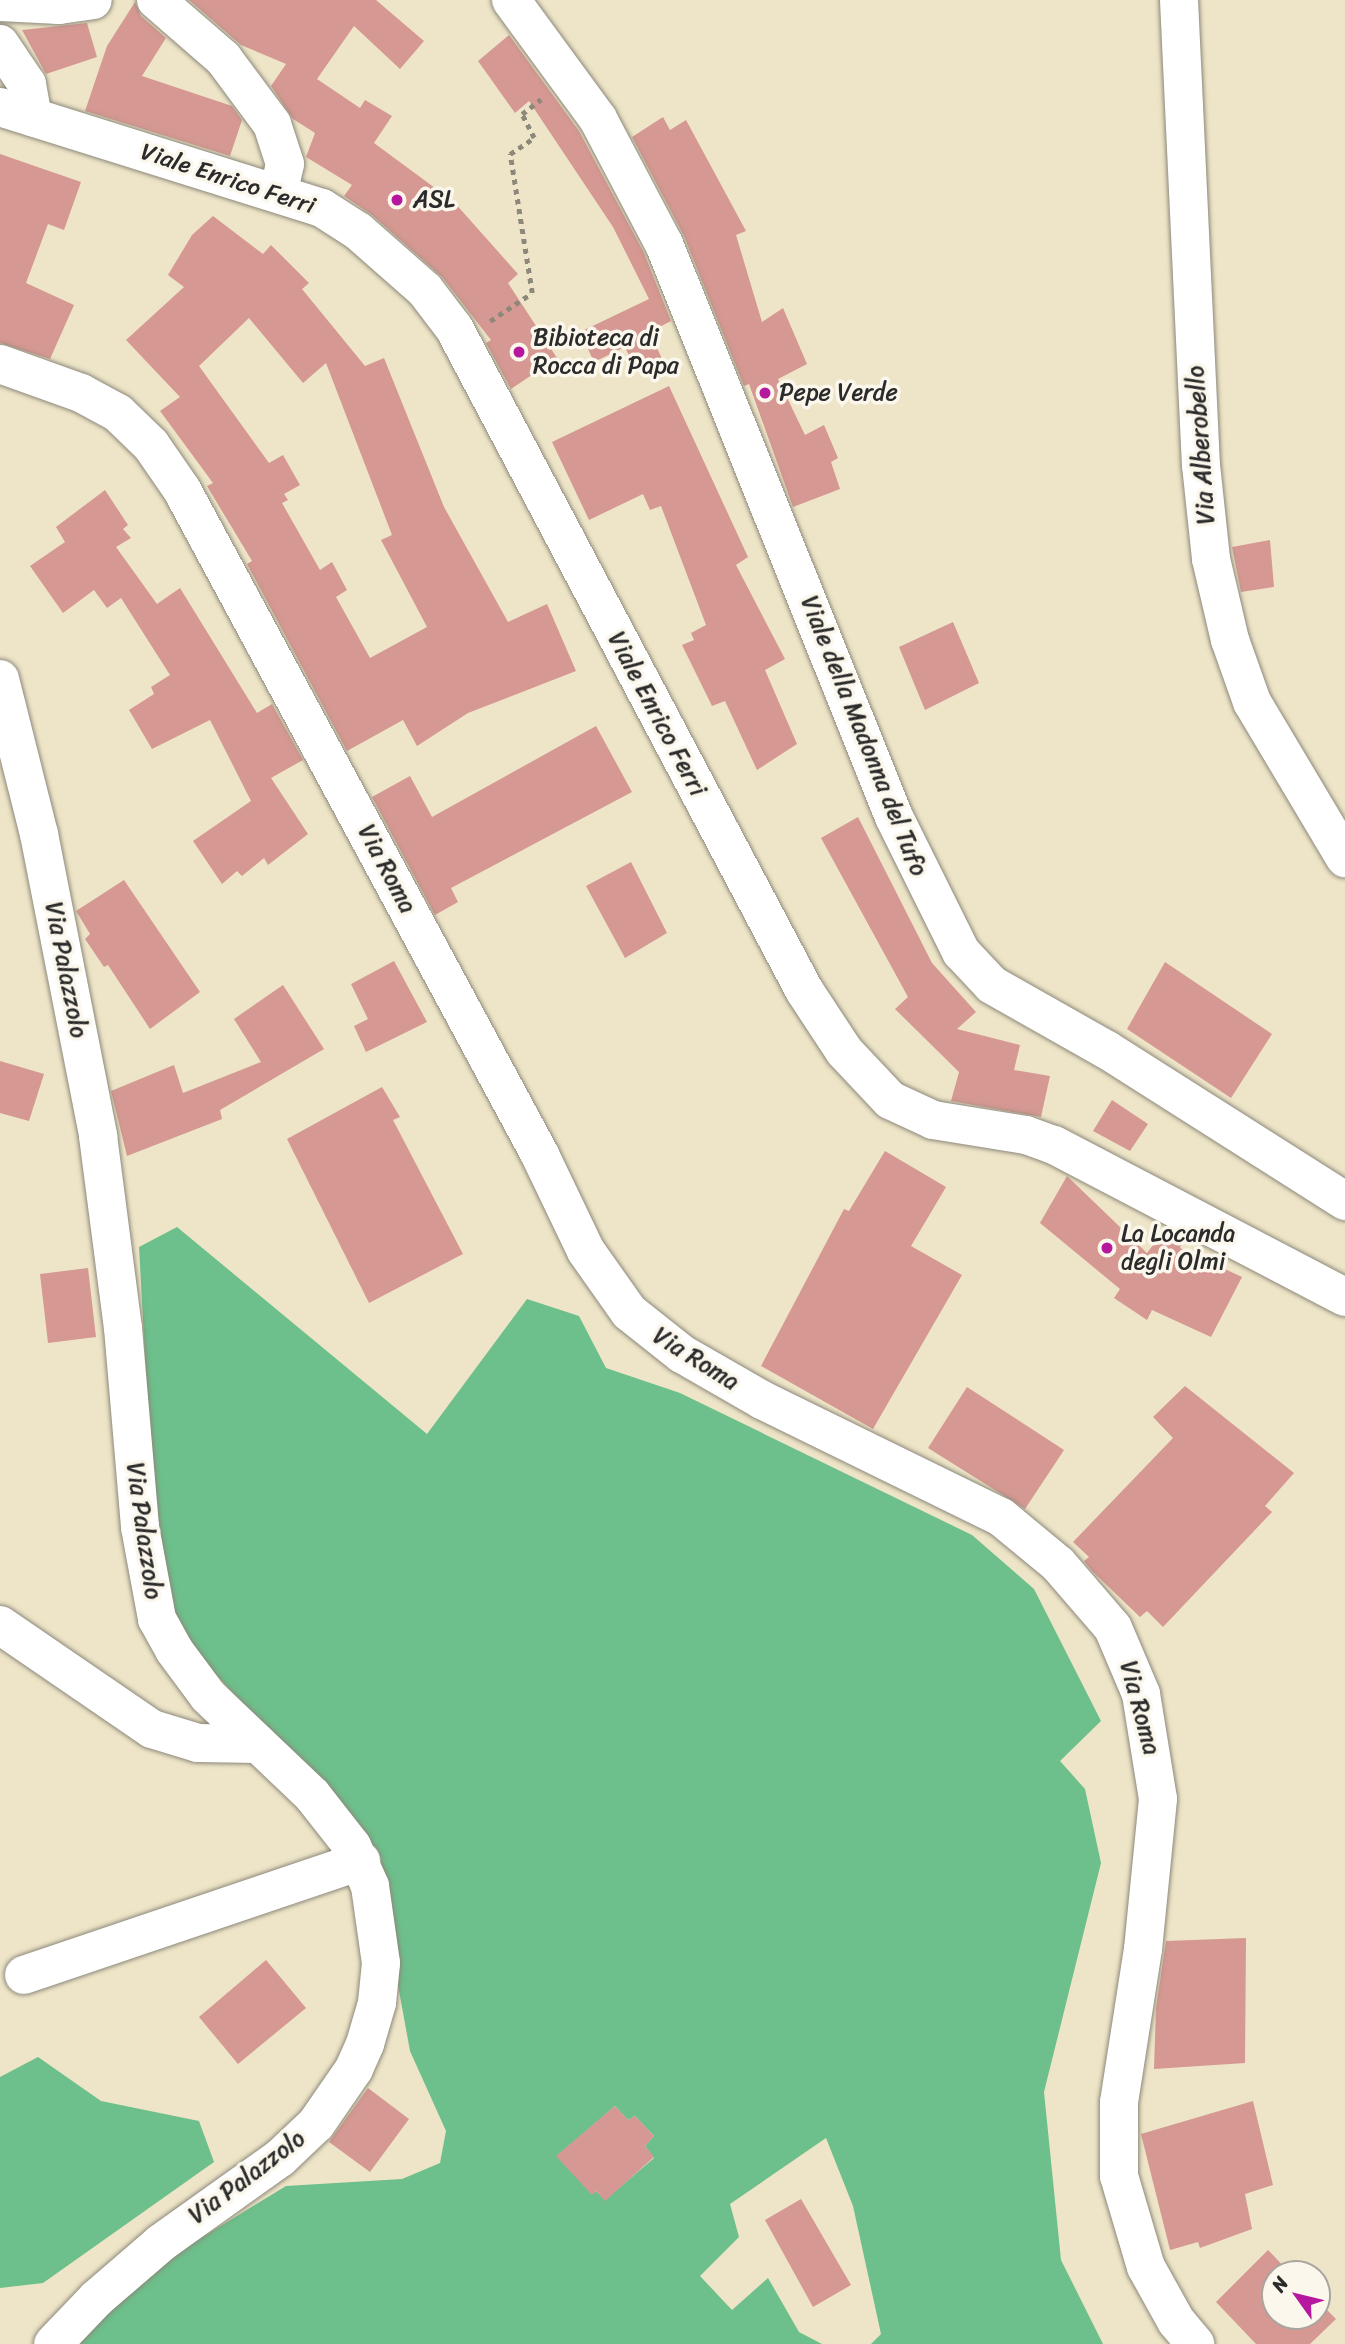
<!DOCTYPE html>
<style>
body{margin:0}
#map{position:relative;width:1345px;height:2344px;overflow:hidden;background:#eee5c8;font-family:Sriracha,sans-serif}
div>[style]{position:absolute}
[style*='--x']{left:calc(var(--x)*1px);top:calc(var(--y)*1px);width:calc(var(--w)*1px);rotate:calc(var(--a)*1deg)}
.forest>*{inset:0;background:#6dbf8b}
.building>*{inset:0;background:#d59892}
.path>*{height:4.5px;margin-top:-2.25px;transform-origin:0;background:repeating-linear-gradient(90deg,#8c887a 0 5px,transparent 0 10px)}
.roads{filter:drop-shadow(0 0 2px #8c887a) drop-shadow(0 0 2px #8c887a)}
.minor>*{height:38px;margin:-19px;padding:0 19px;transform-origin:19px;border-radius:19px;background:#fff}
.dots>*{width:19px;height:19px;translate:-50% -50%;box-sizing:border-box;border:4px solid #fbf7ec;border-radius:50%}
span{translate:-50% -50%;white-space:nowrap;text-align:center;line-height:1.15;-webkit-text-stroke:7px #fbf7ec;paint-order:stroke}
.street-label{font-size:24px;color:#2b2b2b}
.poi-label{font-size:24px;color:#2b2b2b}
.left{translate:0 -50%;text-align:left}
.north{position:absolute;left:1261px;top:2260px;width:70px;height:70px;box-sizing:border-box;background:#fbf7ec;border:2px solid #a8a59f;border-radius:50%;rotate:304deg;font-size:19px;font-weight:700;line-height:28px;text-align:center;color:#2b2b2b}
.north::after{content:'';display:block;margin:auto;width:24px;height:32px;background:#b5179e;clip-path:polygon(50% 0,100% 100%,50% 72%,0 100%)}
</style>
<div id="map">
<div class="forest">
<i style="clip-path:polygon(evenodd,177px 1227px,427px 1434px,527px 1299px,579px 1316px,606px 1368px,680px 1393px,972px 1535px,1034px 1589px,1101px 1721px,1060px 1761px,1085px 1789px,1101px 1863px,1044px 2092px,1061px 2260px,1103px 2344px,871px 2344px,881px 2334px,853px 2206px,826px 2138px,730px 2204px,739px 2237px,700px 2276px,732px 2310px,768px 2278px,799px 2332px,822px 2344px,73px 2344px,101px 2312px,196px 2241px,286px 2186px,402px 2179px,440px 2163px,446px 2131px,410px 2051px,372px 1843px,182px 1638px,156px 1559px,139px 1247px,177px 1227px,615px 2106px,628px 2120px,635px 2116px,654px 2136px,645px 2146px,654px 2158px,605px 2200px,596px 2191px,592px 2194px,557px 2156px,615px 2106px)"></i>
<i style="clip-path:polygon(38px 2057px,101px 2101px,199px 2121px,214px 2162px,43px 2283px,0 2288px,0 2077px)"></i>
</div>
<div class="building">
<i style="clip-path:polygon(189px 0,376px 0,424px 41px,400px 69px,354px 26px,317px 79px,360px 108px,365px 100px,392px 116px,374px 143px,454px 202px,518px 274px,508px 283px,557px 358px,511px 389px,486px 343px,491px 340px,442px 277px,372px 215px,344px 196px,352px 185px,306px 157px,315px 133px,293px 119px,271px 86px,286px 64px,241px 45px)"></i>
<i style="clip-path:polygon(135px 2px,141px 16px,166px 38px,142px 76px,232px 106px,242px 120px,230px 156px,85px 111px,107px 46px)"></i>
<i style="clip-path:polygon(87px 23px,97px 57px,46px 74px,22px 30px)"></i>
<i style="clip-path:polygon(509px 35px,579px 131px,644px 253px,671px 321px,650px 332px,662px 359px,636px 371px,625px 347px,594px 362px,580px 332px,649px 299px,613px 227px,529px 101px,515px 113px,478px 61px)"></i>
<i style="clip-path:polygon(663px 117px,670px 130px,686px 120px,746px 231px,736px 235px,762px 322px,783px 308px,807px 364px,778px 379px,805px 435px,824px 425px,838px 458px,831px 462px,840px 489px,793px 507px,749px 384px,744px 386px,684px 236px,632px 137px)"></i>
<i style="clip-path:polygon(0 154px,81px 182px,64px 230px,48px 224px,26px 283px,74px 305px,50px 359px,0 343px)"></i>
<i style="clip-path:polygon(evenodd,213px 216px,263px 254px,271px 245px,309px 283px,302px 289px,365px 366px,384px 358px,444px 507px,508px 622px,547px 604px,576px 671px,468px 713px,417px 746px,403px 720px,347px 751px,247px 564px,252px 561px,207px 486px,213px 483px,160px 411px,180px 397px,126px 340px,184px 287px,168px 275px,192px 235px,213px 216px,249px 318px,303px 383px,326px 363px,392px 535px,381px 540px,427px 627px,370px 658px,336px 597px,347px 590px,332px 562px,320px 570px,282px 503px,288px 500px,284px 494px,300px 485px,283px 455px,269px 463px,199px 366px,249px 318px)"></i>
<i style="clip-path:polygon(669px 386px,748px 557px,736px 565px,785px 659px,765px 670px,797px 744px,757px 770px,725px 701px,712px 706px,682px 645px,694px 640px,691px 633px,706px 625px,661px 506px,650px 510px,643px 494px,589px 520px,552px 442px)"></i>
<i style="clip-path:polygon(105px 490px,128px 525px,123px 529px,131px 538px,116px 547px,157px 604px,180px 588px,257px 713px,272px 704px,303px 760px,271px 778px,308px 834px,268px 865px,264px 858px,242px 876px,237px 871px,222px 884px,193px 841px,251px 801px,210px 720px,152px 749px,129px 710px,154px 694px,151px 687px,170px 675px,121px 598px,107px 608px,94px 590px,63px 613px,30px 566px,65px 542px,56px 527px)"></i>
<i style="clip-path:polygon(1270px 540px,1274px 587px,1241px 592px,1232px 547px)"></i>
<i style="clip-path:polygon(953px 622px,979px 683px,925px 710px,899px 647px)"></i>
<i style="clip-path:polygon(596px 726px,632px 792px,451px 888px,458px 902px,435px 915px,372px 797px,410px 776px,432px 817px)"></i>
<i style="clip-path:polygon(858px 817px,932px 963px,976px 1012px,957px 1029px,1020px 1045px,1014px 1070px,1050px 1076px,1041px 1117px,951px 1101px,959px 1072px,895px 1009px,908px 997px,821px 838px)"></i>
<i style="clip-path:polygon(631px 862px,667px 933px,625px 958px,586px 886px)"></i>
<i style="clip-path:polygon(124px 880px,200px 992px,150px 1029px,108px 965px,104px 967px,85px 939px,90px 934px,76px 911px)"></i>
<i style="clip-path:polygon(394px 961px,427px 1022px,366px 1052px,354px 1026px,368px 1019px,351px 984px)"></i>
<i style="clip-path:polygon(1165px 962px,1272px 1034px,1231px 1098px,1127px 1029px)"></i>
<i style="clip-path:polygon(283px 985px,324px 1049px,220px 1110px,222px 1119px,127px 1156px,111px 1091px,174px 1065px,183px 1093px,261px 1062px,234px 1019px)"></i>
<i style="clip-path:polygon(0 1061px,44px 1074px,29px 1121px,0 1113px)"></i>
<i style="clip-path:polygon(382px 1087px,400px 1117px,393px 1120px,463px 1254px,369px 1303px,287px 1139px)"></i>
<i style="clip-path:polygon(1112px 1100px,1148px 1124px,1130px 1151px,1093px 1131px)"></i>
<i style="clip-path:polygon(885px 1151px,946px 1187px,911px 1246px,962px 1275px,873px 1429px,761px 1366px,844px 1209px,849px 1211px)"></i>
<i style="clip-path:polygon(1067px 1176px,1147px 1253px,1166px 1228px,1184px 1238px,1180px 1248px,1242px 1277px,1211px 1337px,1152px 1310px,1147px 1320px,1114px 1298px,1120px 1289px,1040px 1223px)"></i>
<i style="clip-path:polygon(88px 1268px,96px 1337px,48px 1343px,40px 1274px)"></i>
<i style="clip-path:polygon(1185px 1386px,1294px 1473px,1265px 1506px,1272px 1512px,1163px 1627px,1147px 1611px,1140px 1617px,1092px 1571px,1084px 1561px,1089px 1557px,1073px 1542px,1173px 1438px,1153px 1417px)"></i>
<i style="clip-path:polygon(967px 1387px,1064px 1450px,1025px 1509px,928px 1448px)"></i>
<i style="clip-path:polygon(1246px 1938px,1245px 2063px,1154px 2069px,1156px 2008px,1166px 1941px)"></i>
<i style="clip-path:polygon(266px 1960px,306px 2008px,238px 2064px,199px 2017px)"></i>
<i style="clip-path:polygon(368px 2088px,409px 2119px,370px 2172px,329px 2142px)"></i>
<i style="clip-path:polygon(1253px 2101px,1273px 2185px,1245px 2194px,1252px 2229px,1200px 2248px,1198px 2242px,1170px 2250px,1141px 2134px)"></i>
<i style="clip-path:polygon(615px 2106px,628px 2120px,635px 2116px,654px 2136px,645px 2146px,654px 2157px,605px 2201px,596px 2191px,592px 2195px,556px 2156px)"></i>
<i style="clip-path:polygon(801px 2199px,851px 2285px,813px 2307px,765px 2220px)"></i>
<i style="clip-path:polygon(1268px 2250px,1291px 2274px,1275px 2274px,1275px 2316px,1317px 2316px,1317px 2300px,1336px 2319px,1310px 2344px,1256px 2344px,1216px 2302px)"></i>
</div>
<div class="path">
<i style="--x:490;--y:321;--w:50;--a:-33.7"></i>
<i style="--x:532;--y:293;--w:141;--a:-99"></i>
<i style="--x:510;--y:154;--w:29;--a:-34"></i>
<i style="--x:534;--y:138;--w:27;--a:-117"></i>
<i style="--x:522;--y:114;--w:24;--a:-38"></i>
</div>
<div class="roads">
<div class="minor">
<i style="--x:156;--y:0;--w:89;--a:40.9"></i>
<i style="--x:223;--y:58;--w:82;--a:53.4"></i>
<i style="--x:272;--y:124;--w:42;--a:72"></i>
<i style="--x:285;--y:164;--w:28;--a:103"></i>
<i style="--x:511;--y:0;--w:147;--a:53.8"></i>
<i style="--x:598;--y:119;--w:141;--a:62.2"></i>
<i style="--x:664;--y:244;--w:617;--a:68.13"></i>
<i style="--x:894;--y:817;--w:151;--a:63.6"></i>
<i style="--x:961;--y:952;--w:45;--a:46.8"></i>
<i style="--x:992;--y:985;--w:132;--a:29.5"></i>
<i style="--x:1107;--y:1050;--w:282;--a:32.4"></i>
<i style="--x:1179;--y:0;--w:466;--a:87.3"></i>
<i style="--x:1201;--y:465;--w:95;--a:83.9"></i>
<i style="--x:1211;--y:559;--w:83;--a:76.8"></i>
<i style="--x:1230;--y:640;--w:66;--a:70.5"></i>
<i style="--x:1252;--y:702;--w:182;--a:59.2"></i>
<i style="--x:0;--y:2;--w:59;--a:2.9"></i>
<i style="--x:59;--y:5;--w:34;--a:-8"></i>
<i style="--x:0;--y:44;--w:48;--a:56"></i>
<i style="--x:27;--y:84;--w:34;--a:80"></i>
<i style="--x:0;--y:107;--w:337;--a:17.4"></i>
<i style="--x:322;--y:208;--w:43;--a:32.6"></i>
<i style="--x:358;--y:231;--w:89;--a:41.4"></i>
<i style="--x:425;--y:290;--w:48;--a:52.7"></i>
<i style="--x:454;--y:328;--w:749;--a:62.13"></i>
<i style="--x:804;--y:990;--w:73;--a:56.7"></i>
<i style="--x:844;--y:1051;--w:67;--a:46.8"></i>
<i style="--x:890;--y:1100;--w:47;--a:24.9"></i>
<i style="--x:933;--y:1120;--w:94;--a:9.2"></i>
<i style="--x:1026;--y:1135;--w:30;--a:20"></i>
<i style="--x:1054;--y:1145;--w:328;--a:27.6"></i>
<i style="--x:0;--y:364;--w:86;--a:19.7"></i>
<i style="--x:81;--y:393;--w:42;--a:28.4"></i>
<i style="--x:118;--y:413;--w:46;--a:44.1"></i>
<i style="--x:151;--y:445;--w:55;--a:55.4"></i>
<i style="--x:182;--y:490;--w:755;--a:61.7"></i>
<i style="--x:540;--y:1155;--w:106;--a:64.4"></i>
<i style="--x:586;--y:1251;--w:75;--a:54.8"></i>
<i style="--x:629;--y:1312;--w:68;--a:38.4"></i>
<i style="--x:682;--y:1354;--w:92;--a:29.9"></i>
<i style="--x:762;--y:1400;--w:266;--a:26.1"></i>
<i style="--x:1001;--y:1517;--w:74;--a:39.5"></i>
<i style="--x:1058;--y:1564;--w:84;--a:49.3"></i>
<i style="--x:1113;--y:1628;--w:72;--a:67"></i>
<i style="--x:1141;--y:1694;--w:106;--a:80.8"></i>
<i style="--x:1158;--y:1799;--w:151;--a:95.7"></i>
<i style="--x:1143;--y:1949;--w:155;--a:98.9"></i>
<i style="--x:1119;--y:2102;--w:74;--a:90"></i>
<i style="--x:1119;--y:2176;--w:95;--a:73.5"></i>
<i style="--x:1146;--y:2267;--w:62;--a:60.9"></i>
<i style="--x:1176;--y:2321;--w:30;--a:50"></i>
<i style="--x:0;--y:679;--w:160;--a:75.9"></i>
<i style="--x:39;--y:834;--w:308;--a:78.9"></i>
<i style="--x:98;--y:1136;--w:194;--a:82.6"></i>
<i style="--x:123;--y:1328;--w:200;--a:85.1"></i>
<i style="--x:140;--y:1527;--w:94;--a:79.5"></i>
<i style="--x:157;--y:1619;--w:35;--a:61"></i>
<i style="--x:174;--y:1650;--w:57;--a:53.5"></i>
<i style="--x:208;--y:1696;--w:144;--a:43.6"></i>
<i style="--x:312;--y:1795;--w:65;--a:51.9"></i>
<i style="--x:352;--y:1846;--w:44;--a:65.8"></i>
<i style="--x:370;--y:1886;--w:78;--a:81.9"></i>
<i style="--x:381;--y:1963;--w:40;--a:95.7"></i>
<i style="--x:377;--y:2003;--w:43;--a:106.3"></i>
<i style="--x:365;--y:2044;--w:27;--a:114"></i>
<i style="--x:354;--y:2069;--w:67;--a:124.6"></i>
<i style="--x:316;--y:2124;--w:50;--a:136.6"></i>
<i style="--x:280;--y:2158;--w:146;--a:144.5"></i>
<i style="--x:161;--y:2243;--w:86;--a:139.3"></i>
<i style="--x:96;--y:2299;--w:62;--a:133.7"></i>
<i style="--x:0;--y:1625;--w:184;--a:34.4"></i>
<i style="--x:152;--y:1729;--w:48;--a:16.9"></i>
<i style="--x:198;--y:1743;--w:60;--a:1"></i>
<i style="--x:24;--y:1975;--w:356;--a:-18.7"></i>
</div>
</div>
<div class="dots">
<i style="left:397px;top:200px;background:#b5179e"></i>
<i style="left:519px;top:352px;background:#b5179e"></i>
<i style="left:765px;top:393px;background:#b5179e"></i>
<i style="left:1107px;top:1248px;background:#b5179e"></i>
</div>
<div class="street-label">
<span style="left:228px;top:179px;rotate:18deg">Viale Enrico Ferri</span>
<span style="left:1201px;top:445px;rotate:-94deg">Via Alberobello</span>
<span style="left:657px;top:714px;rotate:62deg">Viale Enrico Ferri</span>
<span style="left:864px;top:736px;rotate:68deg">Viale della Madonna del Tufo</span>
<span style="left:387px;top:869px;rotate:62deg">Via Roma</span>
<span style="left:66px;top:970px;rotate:79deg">Via Palazzolo</span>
<span style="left:696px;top:1359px;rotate:32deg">Via Roma</span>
<span style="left:144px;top:1531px;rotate:82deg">Via Palazzolo</span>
<span style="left:1140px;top:1708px;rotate:75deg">Via Roma</span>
<span style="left:247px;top:2177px;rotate:-37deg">Via Palazzolo</span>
</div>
<div class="poi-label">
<span class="left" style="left:413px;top:200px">ASL</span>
<span class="left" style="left:533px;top:352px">Bibioteca di<br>Rocca di Papa</span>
<span class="left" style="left:779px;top:393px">Pepe Verde</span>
<span class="left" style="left:1121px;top:1248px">La Locanda<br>degli Olmi</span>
</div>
<div class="north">N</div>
</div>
